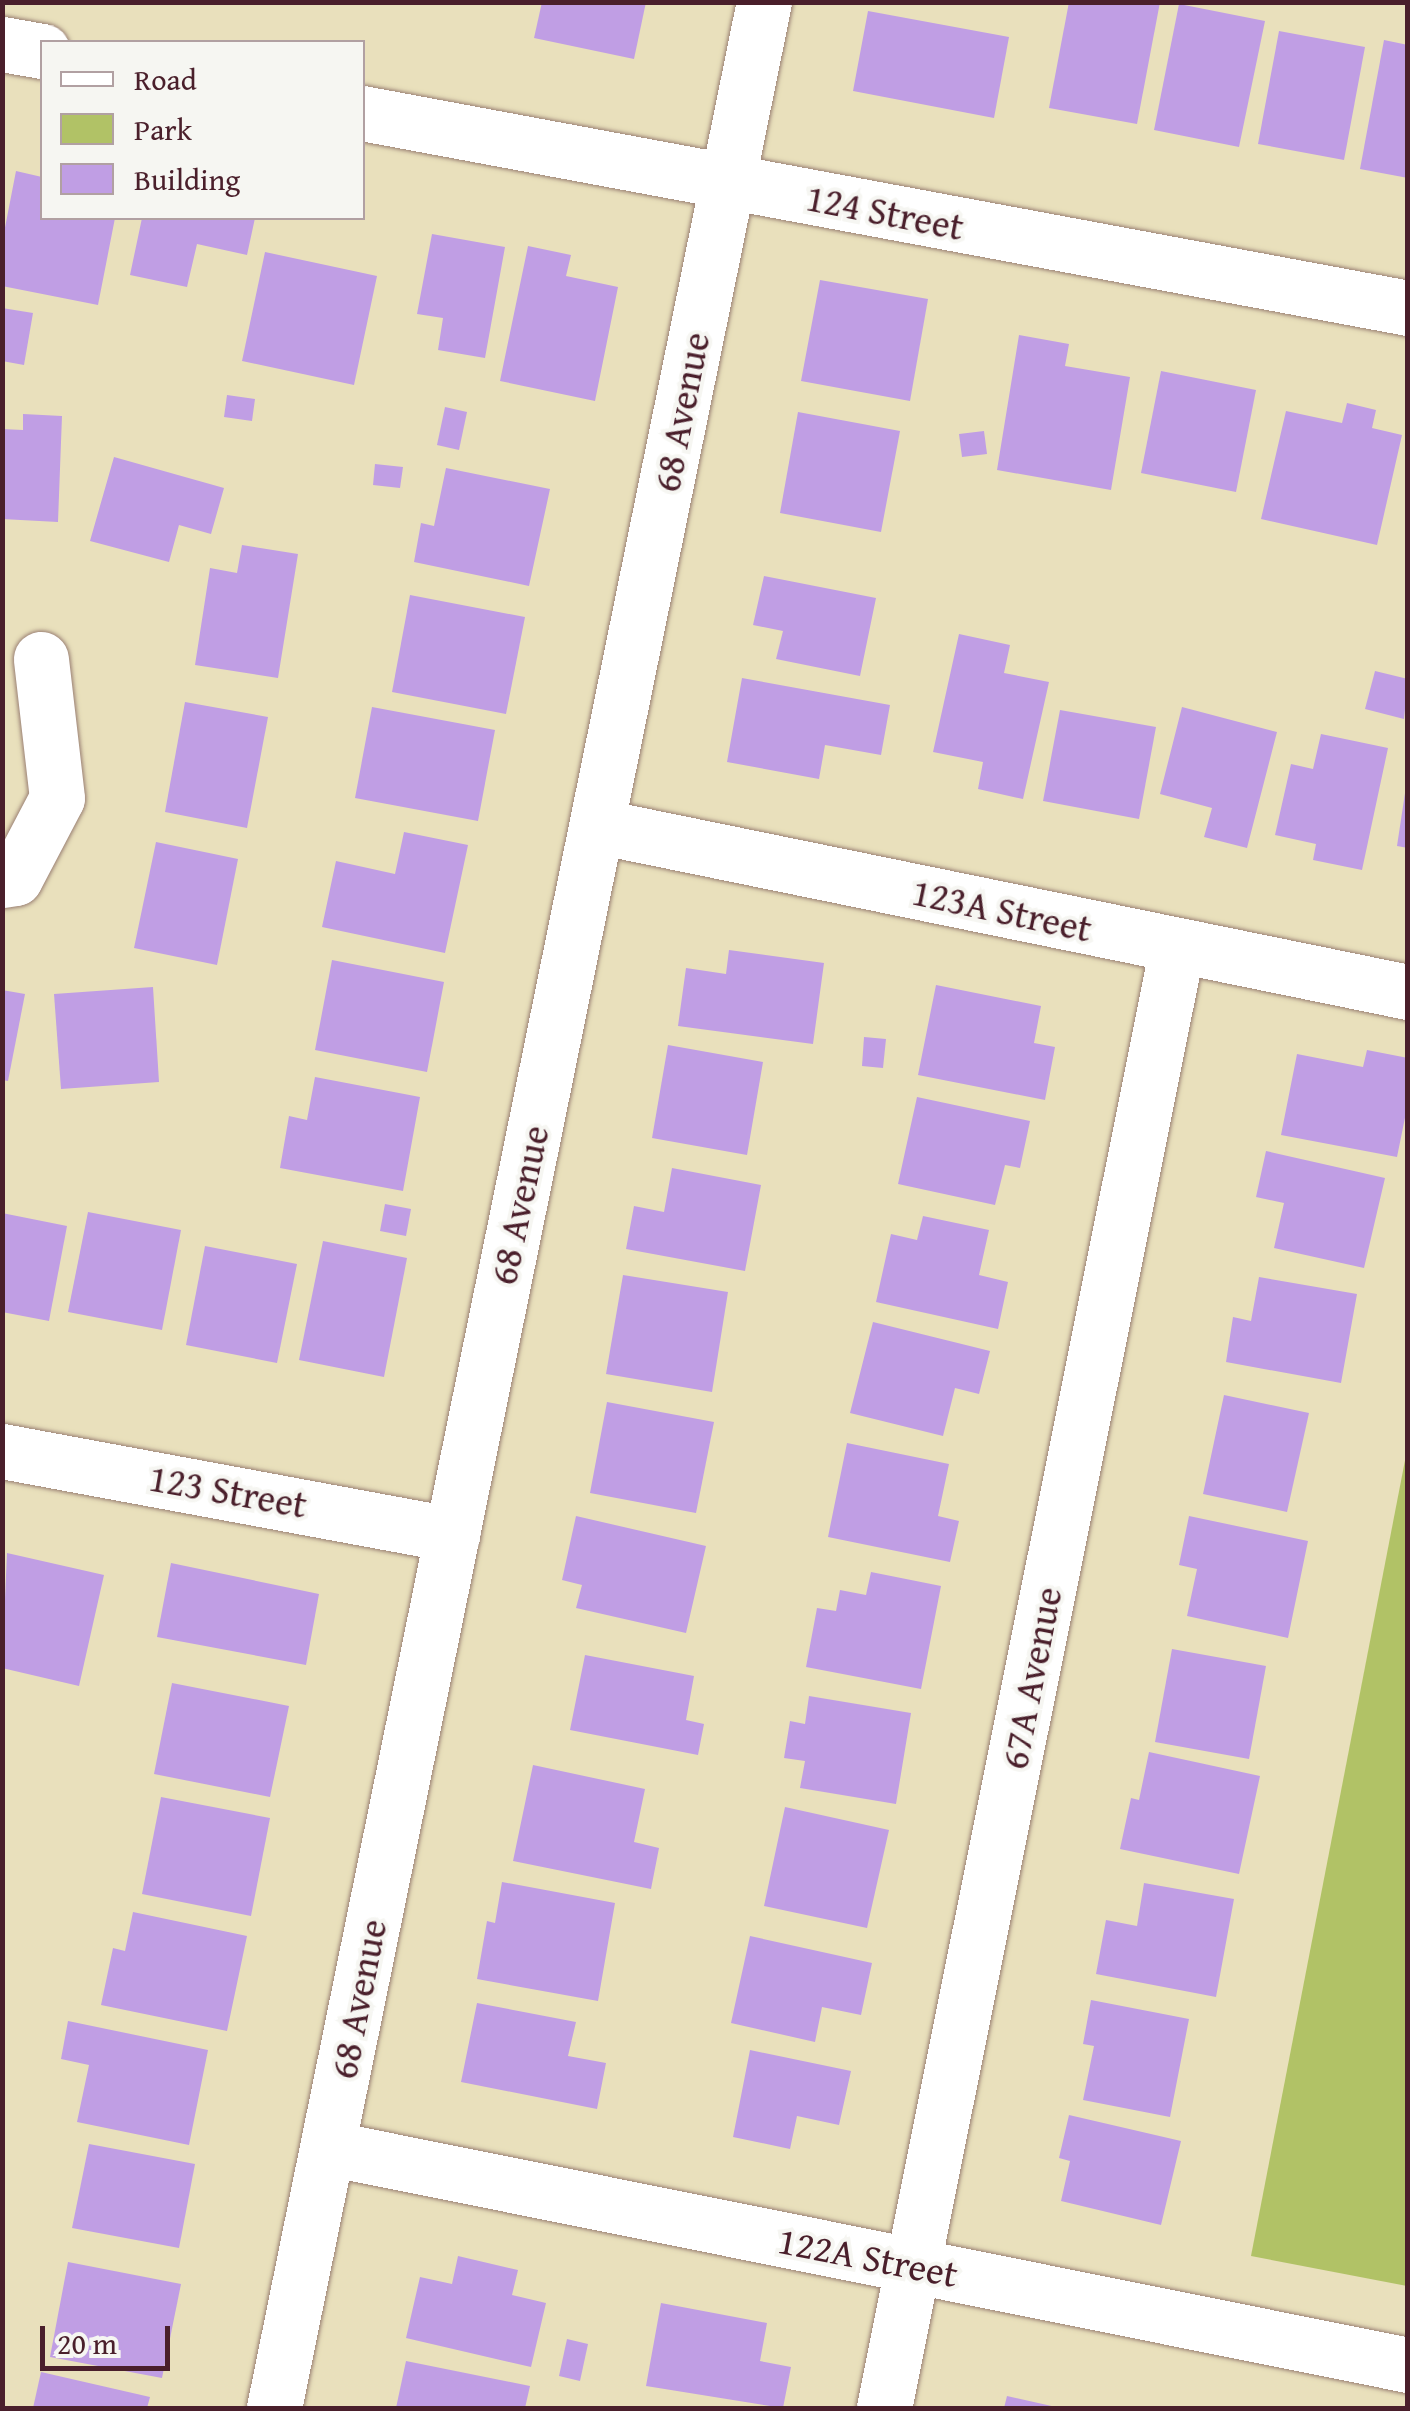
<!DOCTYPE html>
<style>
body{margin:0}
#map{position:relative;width:1410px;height:2411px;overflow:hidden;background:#e9e0bc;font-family:"Gentium Book Plus",serif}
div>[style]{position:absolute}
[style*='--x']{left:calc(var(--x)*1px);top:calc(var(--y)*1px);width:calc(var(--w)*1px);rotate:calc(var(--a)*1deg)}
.green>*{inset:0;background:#b1c266}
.building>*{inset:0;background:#c09ee4}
.roads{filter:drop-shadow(0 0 2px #9a8074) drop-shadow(0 0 2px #9a8074)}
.minor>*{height:55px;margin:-27.5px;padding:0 27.5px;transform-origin:27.5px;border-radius:27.5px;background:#fff}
span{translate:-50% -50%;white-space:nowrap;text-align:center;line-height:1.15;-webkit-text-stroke:8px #f6f6f2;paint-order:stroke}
.street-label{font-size:38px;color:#4a1f2b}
.frame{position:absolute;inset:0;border:5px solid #4a1f2b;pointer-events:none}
.legend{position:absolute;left:40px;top:40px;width:325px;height:180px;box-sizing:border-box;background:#f6f6f2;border:2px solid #b1a0a2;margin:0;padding:12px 18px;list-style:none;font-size:30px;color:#4a1f2b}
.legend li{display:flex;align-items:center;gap:20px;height:50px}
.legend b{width:50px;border:2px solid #b1a0a2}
.scale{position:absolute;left:40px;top:2326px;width:130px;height:45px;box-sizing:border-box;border:5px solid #4a1f2b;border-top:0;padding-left:12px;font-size:30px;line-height:35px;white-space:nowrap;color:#4a1f2b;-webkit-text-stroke:8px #f6f6f2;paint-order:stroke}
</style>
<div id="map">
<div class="green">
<i style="clip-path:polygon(1407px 1450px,1407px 2286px,1251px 2256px)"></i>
</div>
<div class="building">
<i style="clip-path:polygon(542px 2px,646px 2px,634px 59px,534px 38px)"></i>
<i style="clip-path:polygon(1069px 2px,1160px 2px,1137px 124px,1049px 108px)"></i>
<i style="clip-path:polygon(1179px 4px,1265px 21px,1239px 147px,1154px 130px)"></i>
<i style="clip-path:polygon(868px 11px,1009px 37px,994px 118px,853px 91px)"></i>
<i style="clip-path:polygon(1279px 31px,1365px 47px,1344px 160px,1258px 144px)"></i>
<i style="clip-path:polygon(1384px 40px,1408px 45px,1408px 178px,1360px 169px)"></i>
<i style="clip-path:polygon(16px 171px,42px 177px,42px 218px,115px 218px,98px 305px,2px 286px,2px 243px)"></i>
<i style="clip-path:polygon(142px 218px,255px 218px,247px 255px,197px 244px,187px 287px,130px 275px)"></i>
<i style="clip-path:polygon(432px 234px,505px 247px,485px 358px,438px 350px,443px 318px,417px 314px)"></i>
<i style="clip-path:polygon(528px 246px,571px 255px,566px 276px,618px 287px,595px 401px,500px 381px)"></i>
<i style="clip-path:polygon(265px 252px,377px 276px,354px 385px,242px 361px)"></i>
<i style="clip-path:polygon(820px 280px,928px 299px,910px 401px,801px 381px)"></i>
<i style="clip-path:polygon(2px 308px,33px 313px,24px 365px,2px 361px)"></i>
<i style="clip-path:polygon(1019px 335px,1069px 344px,1065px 366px,1130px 377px,1111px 490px,997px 470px)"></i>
<i style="clip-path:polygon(1161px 371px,1256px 390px,1236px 492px,1141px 473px)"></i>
<i style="clip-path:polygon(227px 395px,255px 399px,252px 421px,224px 417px)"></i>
<i style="clip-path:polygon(1347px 403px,1376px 410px,1372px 428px,1402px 435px,1377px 545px,1261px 519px,1286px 411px,1342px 423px)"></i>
<i style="clip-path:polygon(445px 407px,467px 412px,459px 450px,437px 445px)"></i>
<i style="clip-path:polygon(798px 412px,900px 431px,881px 532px,780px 513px)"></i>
<i style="clip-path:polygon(23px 414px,62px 416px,58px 522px,2px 519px,2px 429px,23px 430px)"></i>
<i style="clip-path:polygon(984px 431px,987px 454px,962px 457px,959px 434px)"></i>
<i style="clip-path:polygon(114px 457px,224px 488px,211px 534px,179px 525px,169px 562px,90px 541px)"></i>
<i style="clip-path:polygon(375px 464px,403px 467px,400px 488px,373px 485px)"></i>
<i style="clip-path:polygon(446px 468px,550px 489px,529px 586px,414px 562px,421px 523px,434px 526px)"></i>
<i style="clip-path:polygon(242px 545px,298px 554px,278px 678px,195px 665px,210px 568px,237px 573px)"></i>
<i style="clip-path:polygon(764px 576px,876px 598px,860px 676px,776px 659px,783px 631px,753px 625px)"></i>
<i style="clip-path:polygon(410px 595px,525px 617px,506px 714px,392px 692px)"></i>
<i style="clip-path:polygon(959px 634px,1010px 645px,1004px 673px,1049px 682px,1023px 799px,978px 789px,983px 762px,933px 752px)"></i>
<i style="clip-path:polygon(1375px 671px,1408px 679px,1404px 719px,1365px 709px)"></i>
<i style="clip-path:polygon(742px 678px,890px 705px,881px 755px,825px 745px,819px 779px,727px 762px)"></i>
<i style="clip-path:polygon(185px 702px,268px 717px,247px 828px,165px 812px)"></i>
<i style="clip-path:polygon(372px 707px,495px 730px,478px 821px,355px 798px)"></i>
<i style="clip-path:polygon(1182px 707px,1277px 732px,1247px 848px,1204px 837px,1212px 808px,1160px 794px)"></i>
<i style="clip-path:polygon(1060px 710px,1156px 727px,1139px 819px,1043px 801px)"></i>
<i style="clip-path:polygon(1321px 734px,1388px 748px,1362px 870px,1313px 860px,1316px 844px,1275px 835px,1291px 764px,1313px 769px)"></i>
<i style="clip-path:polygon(1405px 793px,1408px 793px,1408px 848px,1397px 846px)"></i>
<i style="clip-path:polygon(404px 832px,468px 845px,445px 953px,322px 927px,336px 861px,395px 874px)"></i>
<i style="clip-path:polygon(156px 842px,238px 859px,217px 965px,134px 948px)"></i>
<i style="clip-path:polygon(729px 950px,824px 963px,813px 1044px,678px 1026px,686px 968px,726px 974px)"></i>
<i style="clip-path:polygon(332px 960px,444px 982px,427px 1072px,315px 1050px)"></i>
<i style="clip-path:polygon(936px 985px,1041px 1006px,1034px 1043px,1055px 1047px,1045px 1100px,918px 1075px)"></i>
<i style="clip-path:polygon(153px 987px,159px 1082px,61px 1089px,54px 994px)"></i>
<i style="clip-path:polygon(2px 990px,25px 994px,8px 1081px,2px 1080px)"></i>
<i style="clip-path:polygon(864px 1037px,886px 1039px,883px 1068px,862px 1066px)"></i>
<i style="clip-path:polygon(668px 1045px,763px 1062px,747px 1155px,652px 1138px)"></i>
<i style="clip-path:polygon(1367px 1050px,1408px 1058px,1408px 1103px,1397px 1157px,1281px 1135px,1297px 1054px,1363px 1067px)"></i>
<i style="clip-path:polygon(315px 1077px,420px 1097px,403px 1191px,280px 1168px,289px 1116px,307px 1120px)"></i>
<i style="clip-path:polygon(917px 1097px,1030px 1121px,1020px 1168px,1005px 1165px,995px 1205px,898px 1184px)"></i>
<i style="clip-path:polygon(1266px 1151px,1385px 1178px,1364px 1268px,1274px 1248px,1284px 1203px,1256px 1197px)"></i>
<i style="clip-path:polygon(672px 1168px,761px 1185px,745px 1271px,626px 1249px,634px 1206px,664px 1212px)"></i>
<i style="clip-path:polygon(385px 1204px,411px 1209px,406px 1236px,380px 1231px)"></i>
<i style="clip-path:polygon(88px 1212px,181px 1230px,162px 1330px,68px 1312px)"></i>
<i style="clip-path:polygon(2px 1213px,67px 1226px,49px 1321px,2px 1312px)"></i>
<i style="clip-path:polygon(923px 1216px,989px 1230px,979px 1275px,1008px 1282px,998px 1329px,876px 1302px,891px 1234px,917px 1240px)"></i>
<i style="clip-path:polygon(323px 1241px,407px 1258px,384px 1377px,299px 1360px)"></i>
<i style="clip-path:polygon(205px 1246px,297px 1264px,277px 1363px,186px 1345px)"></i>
<i style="clip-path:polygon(623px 1275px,728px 1292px,712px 1392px,606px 1374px)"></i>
<i style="clip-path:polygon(1259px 1277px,1357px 1294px,1341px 1383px,1226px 1362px,1233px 1317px,1251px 1321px)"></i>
<i style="clip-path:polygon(873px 1322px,990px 1351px,979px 1394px,955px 1388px,943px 1436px,850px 1413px)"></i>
<i style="clip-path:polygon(1224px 1395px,1309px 1413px,1287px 1512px,1203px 1494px)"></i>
<i style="clip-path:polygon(607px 1402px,714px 1422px,696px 1513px,590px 1493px)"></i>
<i style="clip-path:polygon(847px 1443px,949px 1464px,938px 1516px,959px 1521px,950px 1562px,828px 1537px)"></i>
<i style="clip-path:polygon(576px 1516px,706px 1546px,686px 1633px,576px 1608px,582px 1585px,562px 1580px)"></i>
<i style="clip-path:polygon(1189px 1516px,1308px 1541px,1288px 1638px,1187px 1616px,1197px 1569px,1179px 1565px)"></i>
<i style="clip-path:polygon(7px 1553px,104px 1575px,79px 1686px,2px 1668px)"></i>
<i style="clip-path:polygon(171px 1563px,319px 1594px,306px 1665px,157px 1637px)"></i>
<i style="clip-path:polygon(871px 1572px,941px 1586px,921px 1689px,806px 1667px,817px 1608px,836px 1611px,840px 1590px,866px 1595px)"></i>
<i style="clip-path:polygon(1172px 1649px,1266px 1666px,1249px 1759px,1155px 1742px)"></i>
<i style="clip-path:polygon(585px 1655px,694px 1676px,686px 1720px,704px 1724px,698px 1755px,570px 1730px)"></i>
<i style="clip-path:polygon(172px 1683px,289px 1706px,270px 1797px,154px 1774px)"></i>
<i style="clip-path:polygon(809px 1696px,911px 1713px,896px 1804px,800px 1788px,805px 1761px,784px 1758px,790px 1721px,805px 1724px)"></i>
<i style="clip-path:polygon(1149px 1752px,1260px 1776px,1239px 1874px,1120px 1849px,1131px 1798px,1139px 1800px)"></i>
<i style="clip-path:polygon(533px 1765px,645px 1789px,634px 1842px,659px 1848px,651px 1889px,513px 1861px)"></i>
<i style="clip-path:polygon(161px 1797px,270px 1818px,251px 1916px,142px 1894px)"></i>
<i style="clip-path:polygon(785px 1807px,889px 1830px,867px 1928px,764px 1906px)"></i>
<i style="clip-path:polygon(502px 1882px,615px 1903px,598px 2001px,477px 1979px,487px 1921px,495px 1923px)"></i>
<i style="clip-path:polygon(1144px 1883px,1234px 1899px,1216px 1997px,1096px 1974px,1106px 1920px,1137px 1926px)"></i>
<i style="clip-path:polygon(133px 1912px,247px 1936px,227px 2031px,101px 2005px,113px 1948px,125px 1951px)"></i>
<i style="clip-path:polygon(750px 1936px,872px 1963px,861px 2015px,822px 2007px,815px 2042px,731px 2023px)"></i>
<i style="clip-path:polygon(1091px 2000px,1189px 2019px,1170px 2117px,1083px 2100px,1094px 2046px,1083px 2044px)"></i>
<i style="clip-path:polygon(477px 2003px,576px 2022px,568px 2056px,606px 2063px,597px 2109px,461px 2082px)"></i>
<i style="clip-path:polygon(68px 2021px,208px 2050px,189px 2145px,77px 2122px,89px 2065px,61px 2059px)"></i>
<i style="clip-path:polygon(750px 2050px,851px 2071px,839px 2125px,797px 2116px,790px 2149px,733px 2137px)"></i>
<i style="clip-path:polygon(1069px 2115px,1181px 2141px,1161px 2225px,1061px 2201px,1070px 2161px,1059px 2158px)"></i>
<i style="clip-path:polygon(89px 2144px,195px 2164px,179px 2248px,72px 2228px)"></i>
<i style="clip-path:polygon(458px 2256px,518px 2270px,512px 2295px,546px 2303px,531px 2367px,406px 2338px,420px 2277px,452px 2284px)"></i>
<i style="clip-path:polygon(68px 2262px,181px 2284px,162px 2378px,50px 2357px)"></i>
<i style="clip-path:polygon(661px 2303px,767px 2323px,760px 2361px,791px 2367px,783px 2408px,646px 2386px)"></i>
<i style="clip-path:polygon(567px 2339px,588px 2344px,580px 2381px,559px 2376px)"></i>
<i style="clip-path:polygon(406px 2361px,530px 2386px,525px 2408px,396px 2408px)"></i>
<i style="clip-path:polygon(41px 2372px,150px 2397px,147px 2408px,33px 2408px)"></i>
<i style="clip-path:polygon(1007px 2396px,1056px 2407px,1055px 2408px,1004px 2408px)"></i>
</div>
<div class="roads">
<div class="minor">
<i style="--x:2;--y:44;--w:41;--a:9.9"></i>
<i style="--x:362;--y:113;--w:1064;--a:10.56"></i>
<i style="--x:597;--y:826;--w:828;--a:11.57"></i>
<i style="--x:2;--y:880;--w:13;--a:-9"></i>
<i style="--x:15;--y:878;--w:90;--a:-62.3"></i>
<i style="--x:57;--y:798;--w:140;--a:-96.6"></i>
<i style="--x:2;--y:1451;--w:458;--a:10.5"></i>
<i style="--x:328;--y:2148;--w:1102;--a:11.36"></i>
<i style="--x:274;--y:2408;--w:2455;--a:-78.49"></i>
<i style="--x:884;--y:2408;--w:1490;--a:-78.66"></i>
</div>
</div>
<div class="street-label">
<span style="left:885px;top:212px;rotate:11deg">124 Street</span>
<span style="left:681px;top:412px;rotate:-79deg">68 Avenue</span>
<span style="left:1002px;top:910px;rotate:12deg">123A Street</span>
<span style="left:519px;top:1205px;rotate:-78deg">68 Avenue</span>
<span style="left:228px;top:1491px;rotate:10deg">123 Street</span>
<span style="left:1031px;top:1678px;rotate:-79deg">67A Avenue</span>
<span style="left:358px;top:1999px;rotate:-79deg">68 Avenue</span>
<span style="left:868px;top:2257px;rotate:11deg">122A Street</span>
</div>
<div class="frame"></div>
<ul class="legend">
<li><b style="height:12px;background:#fff"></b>Road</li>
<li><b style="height:28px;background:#b1c266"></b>Park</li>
<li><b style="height:28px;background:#c09ee4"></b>Building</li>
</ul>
<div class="scale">20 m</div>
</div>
